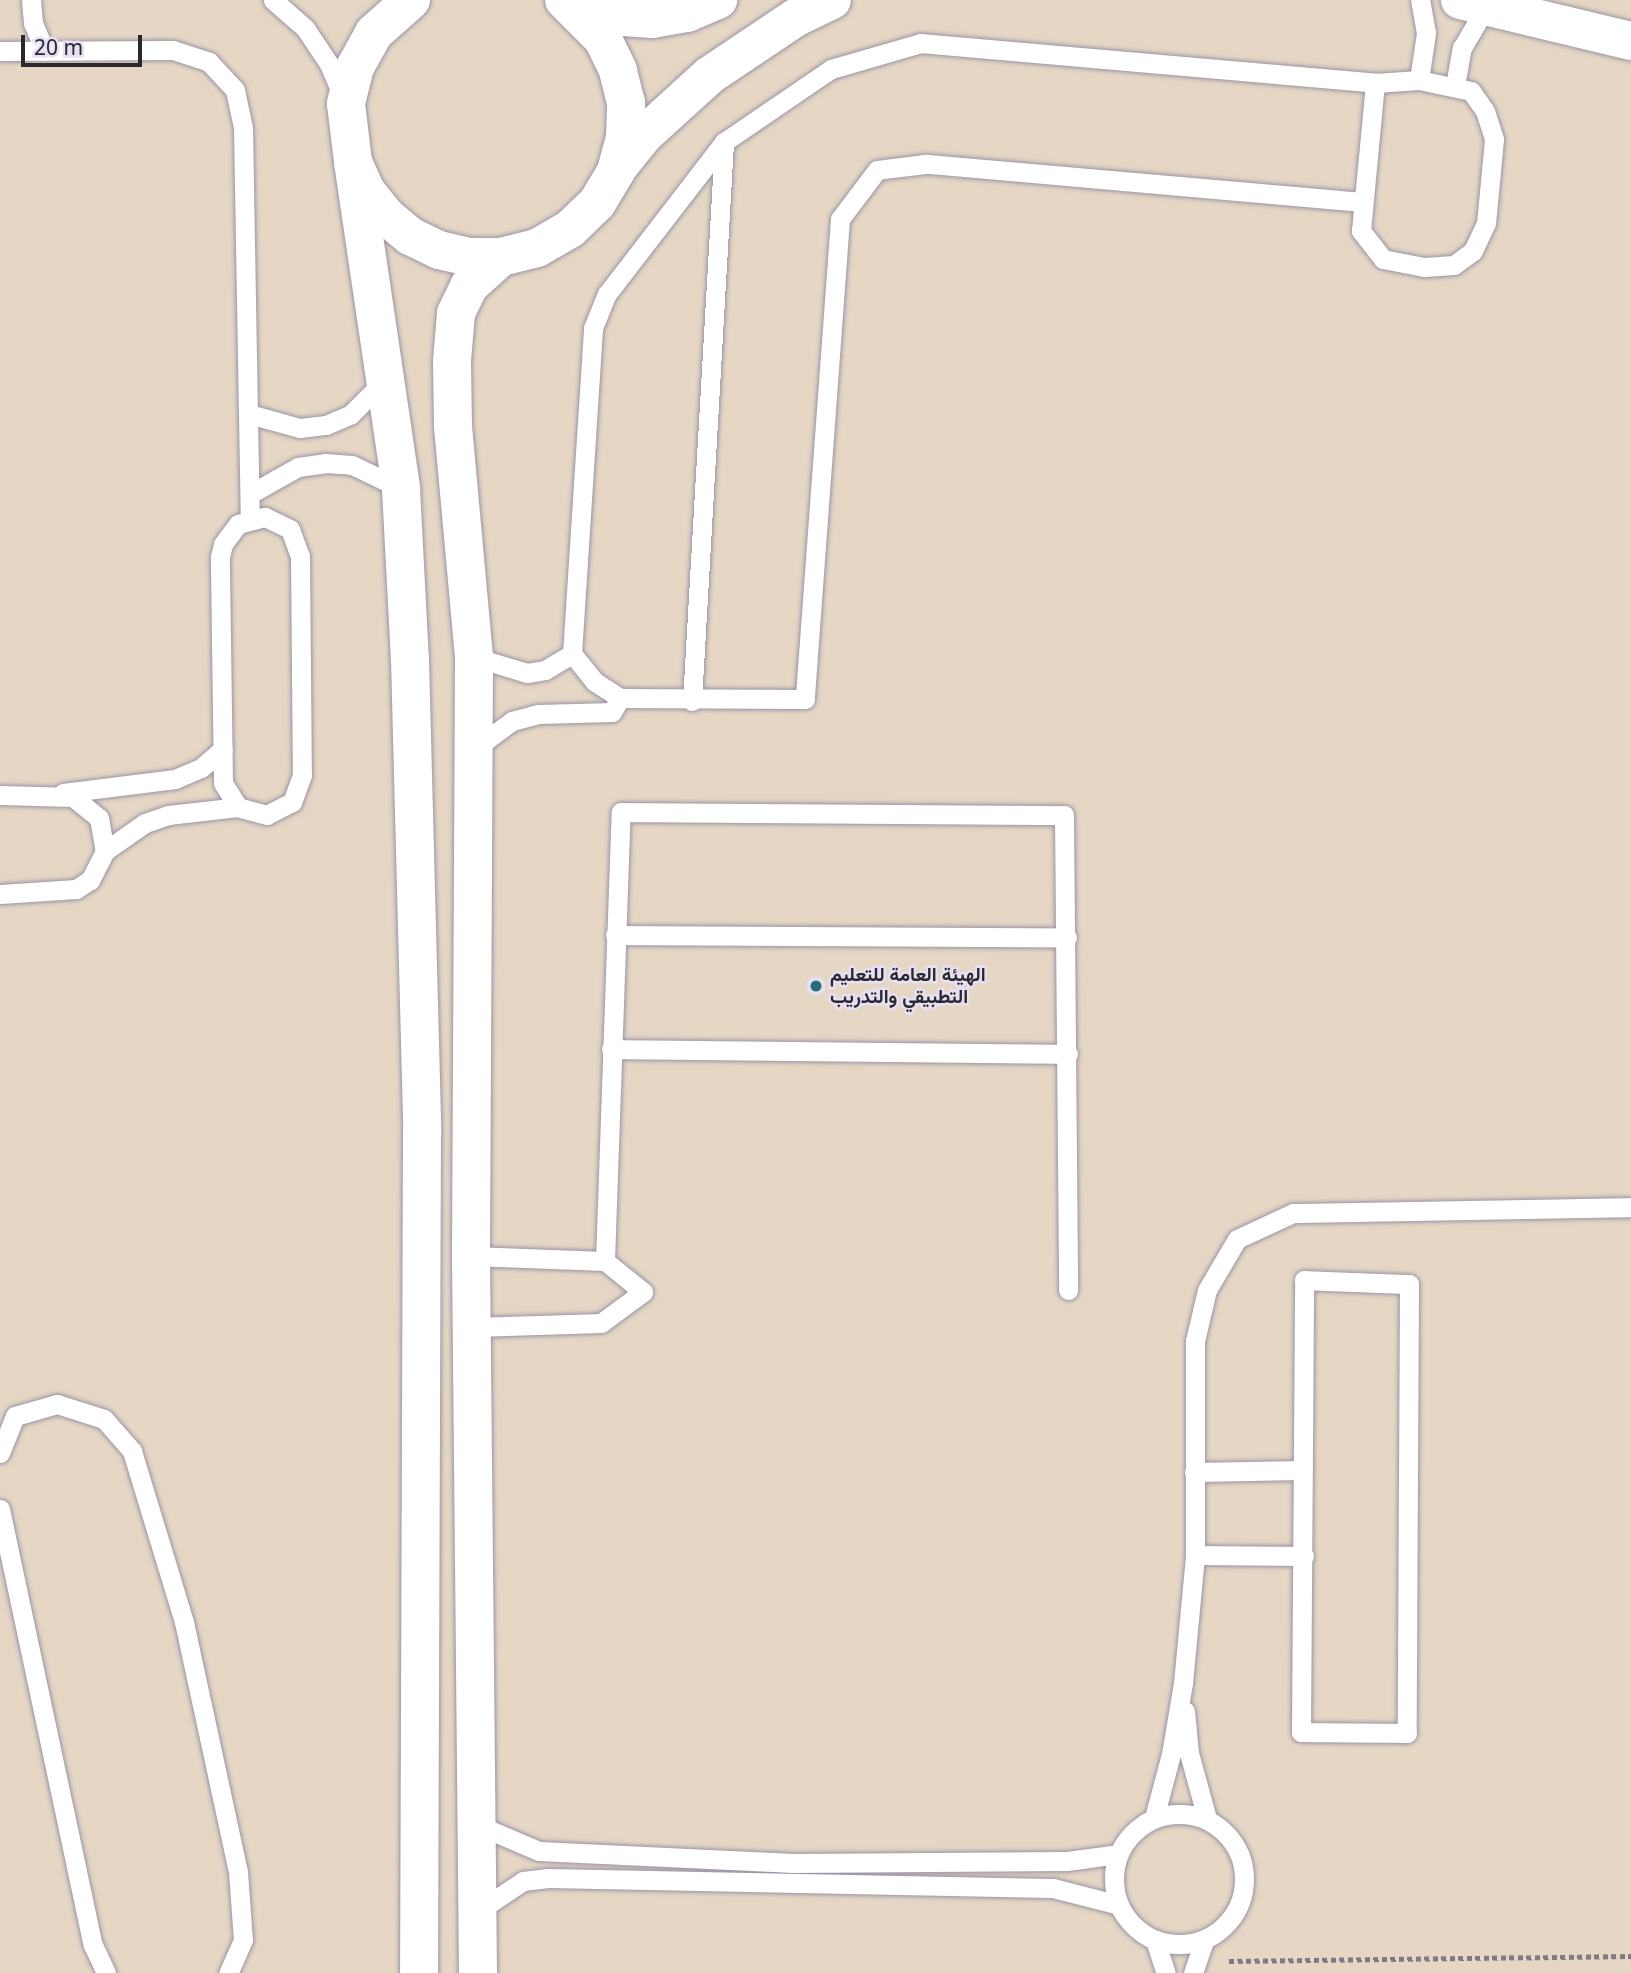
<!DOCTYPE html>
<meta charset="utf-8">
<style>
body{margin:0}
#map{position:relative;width:1631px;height:1973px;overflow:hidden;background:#e7dff2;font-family:"Noto Sans",Vazirmatn,sans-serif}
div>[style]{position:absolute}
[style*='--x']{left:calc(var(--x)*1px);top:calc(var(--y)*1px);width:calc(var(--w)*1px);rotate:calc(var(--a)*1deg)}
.education>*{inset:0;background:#e5d7c4}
.path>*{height:4.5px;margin-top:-2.25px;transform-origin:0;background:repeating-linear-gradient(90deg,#7f7a86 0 5px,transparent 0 8.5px)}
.roads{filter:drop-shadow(0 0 2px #9c94a6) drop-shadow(0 0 2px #9c94a6)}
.lane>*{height:19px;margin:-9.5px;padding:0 9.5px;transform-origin:9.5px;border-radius:9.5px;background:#fff}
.lane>.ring{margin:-9.5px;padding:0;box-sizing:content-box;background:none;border:19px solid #fff;border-radius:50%}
.secondary>*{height:38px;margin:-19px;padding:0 19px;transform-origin:19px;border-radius:19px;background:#fff}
.dots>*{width:19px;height:19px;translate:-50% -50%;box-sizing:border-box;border:4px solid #e7dff2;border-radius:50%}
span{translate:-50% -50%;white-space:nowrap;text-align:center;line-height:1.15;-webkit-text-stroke:5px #e7dff2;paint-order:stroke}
.poi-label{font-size:19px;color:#2a272e;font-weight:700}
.left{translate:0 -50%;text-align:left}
.scale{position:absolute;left:21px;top:35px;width:121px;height:32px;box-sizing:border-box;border:4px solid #2a272e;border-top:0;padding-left:9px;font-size:21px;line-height:24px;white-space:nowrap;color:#2a272e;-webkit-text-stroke:5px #e7dff2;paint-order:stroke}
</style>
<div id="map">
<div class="education">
<i style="clip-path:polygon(0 0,1631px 0,1631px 1973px,0 1973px)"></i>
</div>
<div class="path">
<i style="--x:1229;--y:1961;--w:402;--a:-0.7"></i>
</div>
<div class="roads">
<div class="lane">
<i style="--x:31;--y:0;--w:23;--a:85"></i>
<i style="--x:33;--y:23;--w:30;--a:67"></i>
<i style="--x:273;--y:0;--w:43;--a:41.2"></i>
<i style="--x:305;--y:28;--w:43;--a:56.3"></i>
<i style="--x:329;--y:64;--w:36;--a:67"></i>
<i style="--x:0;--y:51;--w:173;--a:-0.3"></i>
<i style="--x:173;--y:50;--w:38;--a:18"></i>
<i style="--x:209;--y:62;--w:38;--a:47"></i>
<i style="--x:235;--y:90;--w:39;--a:78"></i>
<i style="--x:243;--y:128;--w:390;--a:89"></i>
<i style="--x:1419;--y:80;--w:53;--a:11.9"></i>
<i style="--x:1471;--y:91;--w:24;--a:55"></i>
<i style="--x:1485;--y:111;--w:29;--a:72"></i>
<i style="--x:1494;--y:139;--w:84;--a:95.4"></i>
<i style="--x:1486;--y:223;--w:31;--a:115"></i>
<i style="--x:1473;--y:251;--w:24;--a:144"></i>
<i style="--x:1454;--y:265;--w:30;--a:176"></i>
<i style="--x:1424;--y:267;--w:42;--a:-169"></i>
<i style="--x:1383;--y:259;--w:36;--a:-128"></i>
<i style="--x:1361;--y:231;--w:149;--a:-84.6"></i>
<i style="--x:1375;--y:83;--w:44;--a:-3.9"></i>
<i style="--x:1419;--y:80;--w:48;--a:-81.5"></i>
<i style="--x:1426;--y:33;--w:34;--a:-100"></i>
<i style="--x:1455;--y:86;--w:39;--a:-80"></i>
<i style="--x:1462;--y:48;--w:48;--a:-59.7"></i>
<i style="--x:1363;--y:202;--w:440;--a:-175"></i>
<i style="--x:925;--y:164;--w:48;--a:172.9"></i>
<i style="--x:877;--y:170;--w:61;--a:127.1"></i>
<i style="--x:840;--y:219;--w:481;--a:94.2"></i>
<i style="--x:805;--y:699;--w:185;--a:-179.7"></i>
<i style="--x:620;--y:698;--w:30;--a:-147"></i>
<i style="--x:595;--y:682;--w:36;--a:-129"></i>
<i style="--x:572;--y:654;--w:327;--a:-86.3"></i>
<i style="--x:593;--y:328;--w:37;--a:-68"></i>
<i style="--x:607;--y:294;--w:192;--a:-52.4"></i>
<i style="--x:724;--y:142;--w:130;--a:-34.3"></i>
<i style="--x:831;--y:69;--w:94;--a:-16.1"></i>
<i style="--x:921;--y:43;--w:456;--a:5"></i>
<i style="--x:249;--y:414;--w:53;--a:15.4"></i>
<i style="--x:300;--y:428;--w:26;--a:-7"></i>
<i style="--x:326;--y:425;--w:26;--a:-23"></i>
<i style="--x:350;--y:415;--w:49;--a:-45"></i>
<i style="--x:250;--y:494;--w:55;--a:-29.4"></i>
<i style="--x:298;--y:467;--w:27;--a:-8"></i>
<i style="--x:325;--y:463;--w:27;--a:4"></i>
<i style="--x:352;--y:465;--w:53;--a:25.6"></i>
<i style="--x:265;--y:517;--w:28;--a:26"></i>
<i style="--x:290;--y:529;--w:29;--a:70"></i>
<i style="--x:300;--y:556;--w:219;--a:89.5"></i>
<i style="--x:302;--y:775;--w:29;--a:110"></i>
<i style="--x:292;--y:802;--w:28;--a:153"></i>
<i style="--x:267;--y:815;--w:30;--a:-165"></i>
<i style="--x:238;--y:807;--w:28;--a:-122"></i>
<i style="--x:223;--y:783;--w:226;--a:-90.8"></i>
<i style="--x:220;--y:557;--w:13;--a:-77"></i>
<i style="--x:223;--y:544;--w:25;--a:-53"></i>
<i style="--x:238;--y:524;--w:28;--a:-15"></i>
<i style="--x:474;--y:657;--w:55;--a:16.8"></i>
<i style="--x:527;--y:673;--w:18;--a:-9"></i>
<i style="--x:545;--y:670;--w:31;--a:-31"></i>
<i style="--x:692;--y:701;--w:560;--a:-86.72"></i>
<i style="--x:474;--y:749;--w:47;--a:-36.4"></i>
<i style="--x:512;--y:721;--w:27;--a:-15"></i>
<i style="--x:538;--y:714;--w:74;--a:-1.5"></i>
<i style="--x:612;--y:712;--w:16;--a:-60"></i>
<i style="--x:63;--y:793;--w:113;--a:-7.1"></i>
<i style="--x:175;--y:779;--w:28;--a:-23"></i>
<i style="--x:201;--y:768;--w:29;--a:-41"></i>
<i style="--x:0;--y:795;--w:73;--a:1.6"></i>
<i style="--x:73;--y:797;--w:33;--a:39"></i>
<i style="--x:99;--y:818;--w:34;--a:80"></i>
<i style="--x:105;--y:851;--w:33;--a:117"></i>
<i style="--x:90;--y:880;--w:17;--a:147"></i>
<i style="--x:76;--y:889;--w:76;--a:176.2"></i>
<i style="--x:105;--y:851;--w:49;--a:-35"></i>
<i style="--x:145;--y:823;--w:24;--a:-19"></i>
<i style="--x:168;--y:815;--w:70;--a:-6.5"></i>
<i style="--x:615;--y:935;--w:452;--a:0.3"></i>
<i style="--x:611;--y:1049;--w:457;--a:0.6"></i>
<i style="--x:471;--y:1256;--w:134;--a:2.1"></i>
<i style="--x:605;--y:1261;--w:49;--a:39.2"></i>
<i style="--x:643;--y:1292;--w:52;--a:143.6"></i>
<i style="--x:601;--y:1323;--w:127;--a:178.2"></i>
<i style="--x:605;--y:1261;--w:449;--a:-88"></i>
<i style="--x:621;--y:812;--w:443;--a:0.4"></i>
<i style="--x:1064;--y:815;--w:475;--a:89.5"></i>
<i style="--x:1304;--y:1280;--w:105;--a:2.2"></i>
<i style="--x:1409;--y:1284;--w:449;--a:90.3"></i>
<i style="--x:1407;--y:1733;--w:106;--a:-179.5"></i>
<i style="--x:1301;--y:1732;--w:452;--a:-89.6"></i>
<i style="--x:0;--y:1453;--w:40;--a:-68"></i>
<i style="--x:15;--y:1416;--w:44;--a:-15.9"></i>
<i style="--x:57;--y:1404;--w:49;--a:17.7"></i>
<i style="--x:104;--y:1419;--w:43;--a:48.8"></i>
<i style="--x:132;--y:1451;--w:179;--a:73.1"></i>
<i style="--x:184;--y:1622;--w:256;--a:77.8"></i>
<i style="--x:238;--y:1872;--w:68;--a:85.8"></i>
<i style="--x:243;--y:1940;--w:36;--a:114"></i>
<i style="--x:1194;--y:1472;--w:109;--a:-1.1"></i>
<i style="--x:0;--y:1509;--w:446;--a:78"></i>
<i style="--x:93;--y:1945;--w:31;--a:65"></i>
<i style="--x:1195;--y:1555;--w:109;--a:0.5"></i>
<i style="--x:1185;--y:1711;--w:42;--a:84.6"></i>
<i style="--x:1189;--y:1753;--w:68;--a:74.7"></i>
<i class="ring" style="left:1114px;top:1814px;width:111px;height:111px"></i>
<i style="--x:1154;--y:1818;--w:66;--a:-75.1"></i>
<i style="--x:1171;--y:1754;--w:72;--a:-80.4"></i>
<i style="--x:1183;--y:1683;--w:129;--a:-84.6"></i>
<i style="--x:1195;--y:1555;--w:214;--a:-90"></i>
<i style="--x:1195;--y:1341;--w:52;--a:-76.8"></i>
<i style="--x:1207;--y:1290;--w:59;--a:-59.5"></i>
<i style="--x:1237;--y:1239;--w:62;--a:-24.9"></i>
<i style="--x:1293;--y:1213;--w:338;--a:-1"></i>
<i style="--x:478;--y:1825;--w:66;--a:23.1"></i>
<i style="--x:539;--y:1851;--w:255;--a:2.7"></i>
<i style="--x:794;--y:1863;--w:273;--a:-0.4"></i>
<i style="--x:1067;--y:1861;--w:51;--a:-7.8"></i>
<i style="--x:478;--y:1911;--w:54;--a:-33.7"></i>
<i style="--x:523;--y:1881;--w:25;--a:-7"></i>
<i style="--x:548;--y:1878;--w:505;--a:1.13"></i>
<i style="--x:1053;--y:1888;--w:68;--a:14.4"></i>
<i style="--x:1155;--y:1940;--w:35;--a:72"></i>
<i style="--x:1193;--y:1973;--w:36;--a:-71"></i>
</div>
<div class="secondary">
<i style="--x:411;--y:0;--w:50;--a:138.3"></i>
<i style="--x:374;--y:33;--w:39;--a:119"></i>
<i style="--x:355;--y:67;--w:38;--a:104"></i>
<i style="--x:346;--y:104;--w:58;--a:83.1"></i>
<i style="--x:353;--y:162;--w:32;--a:66"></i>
<i style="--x:366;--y:191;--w:32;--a:51"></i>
<i style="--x:386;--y:216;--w:31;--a:40"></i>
<i style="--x:410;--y:236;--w:32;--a:26"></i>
<i style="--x:439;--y:250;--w:32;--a:13"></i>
<i style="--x:470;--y:257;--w:31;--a:0"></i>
<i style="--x:501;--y:257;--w:37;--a:-14"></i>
<i style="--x:537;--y:248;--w:38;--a:-30"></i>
<i style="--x:570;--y:229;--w:37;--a:-44"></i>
<i style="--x:597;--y:203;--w:37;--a:-59"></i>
<i style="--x:616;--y:171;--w:35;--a:-75"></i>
<i style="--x:625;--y:137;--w:34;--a:-88"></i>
<i style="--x:626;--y:103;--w:34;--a:-104"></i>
<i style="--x:618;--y:70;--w:34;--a:-116"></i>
<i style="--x:603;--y:39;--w:55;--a:-135"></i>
<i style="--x:1460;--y:0;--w:176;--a:13.5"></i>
<i style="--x:581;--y:14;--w:71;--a:4"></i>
<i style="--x:652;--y:19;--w:36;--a:-10"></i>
<i style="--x:687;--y:13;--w:34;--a:-23"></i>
<i style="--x:353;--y:162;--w:331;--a:81.6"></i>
<i style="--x:401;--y:489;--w:171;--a:87"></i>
<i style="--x:410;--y:660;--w:472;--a:88.5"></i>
<i style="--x:422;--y:1132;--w:841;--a:90.2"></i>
<i style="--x:619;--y:166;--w:40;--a:-51"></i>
<i style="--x:644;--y:135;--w:89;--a:-42.3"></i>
<i style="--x:710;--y:75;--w:102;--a:-33.8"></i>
<i style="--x:795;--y:18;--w:41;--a:-25.9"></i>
<i style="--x:478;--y:1973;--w:717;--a:-90.56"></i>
<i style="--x:471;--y:1256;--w:599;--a:-89.71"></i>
<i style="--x:474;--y:657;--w:232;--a:-95.2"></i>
<i style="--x:453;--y:426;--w:65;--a:-90.9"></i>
<i style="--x:452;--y:361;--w:48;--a:-85.2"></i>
<i style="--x:456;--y:313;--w:30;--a:-64"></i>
<i style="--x:469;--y:286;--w:43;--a:-42.2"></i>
</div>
</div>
<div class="dots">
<i style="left:816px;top:986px;background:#257074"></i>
</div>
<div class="poi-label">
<span class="left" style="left:830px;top:986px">الهيئة العامة للتعليم<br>التطبيقي والتدريب</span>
</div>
<div class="scale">20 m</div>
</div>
